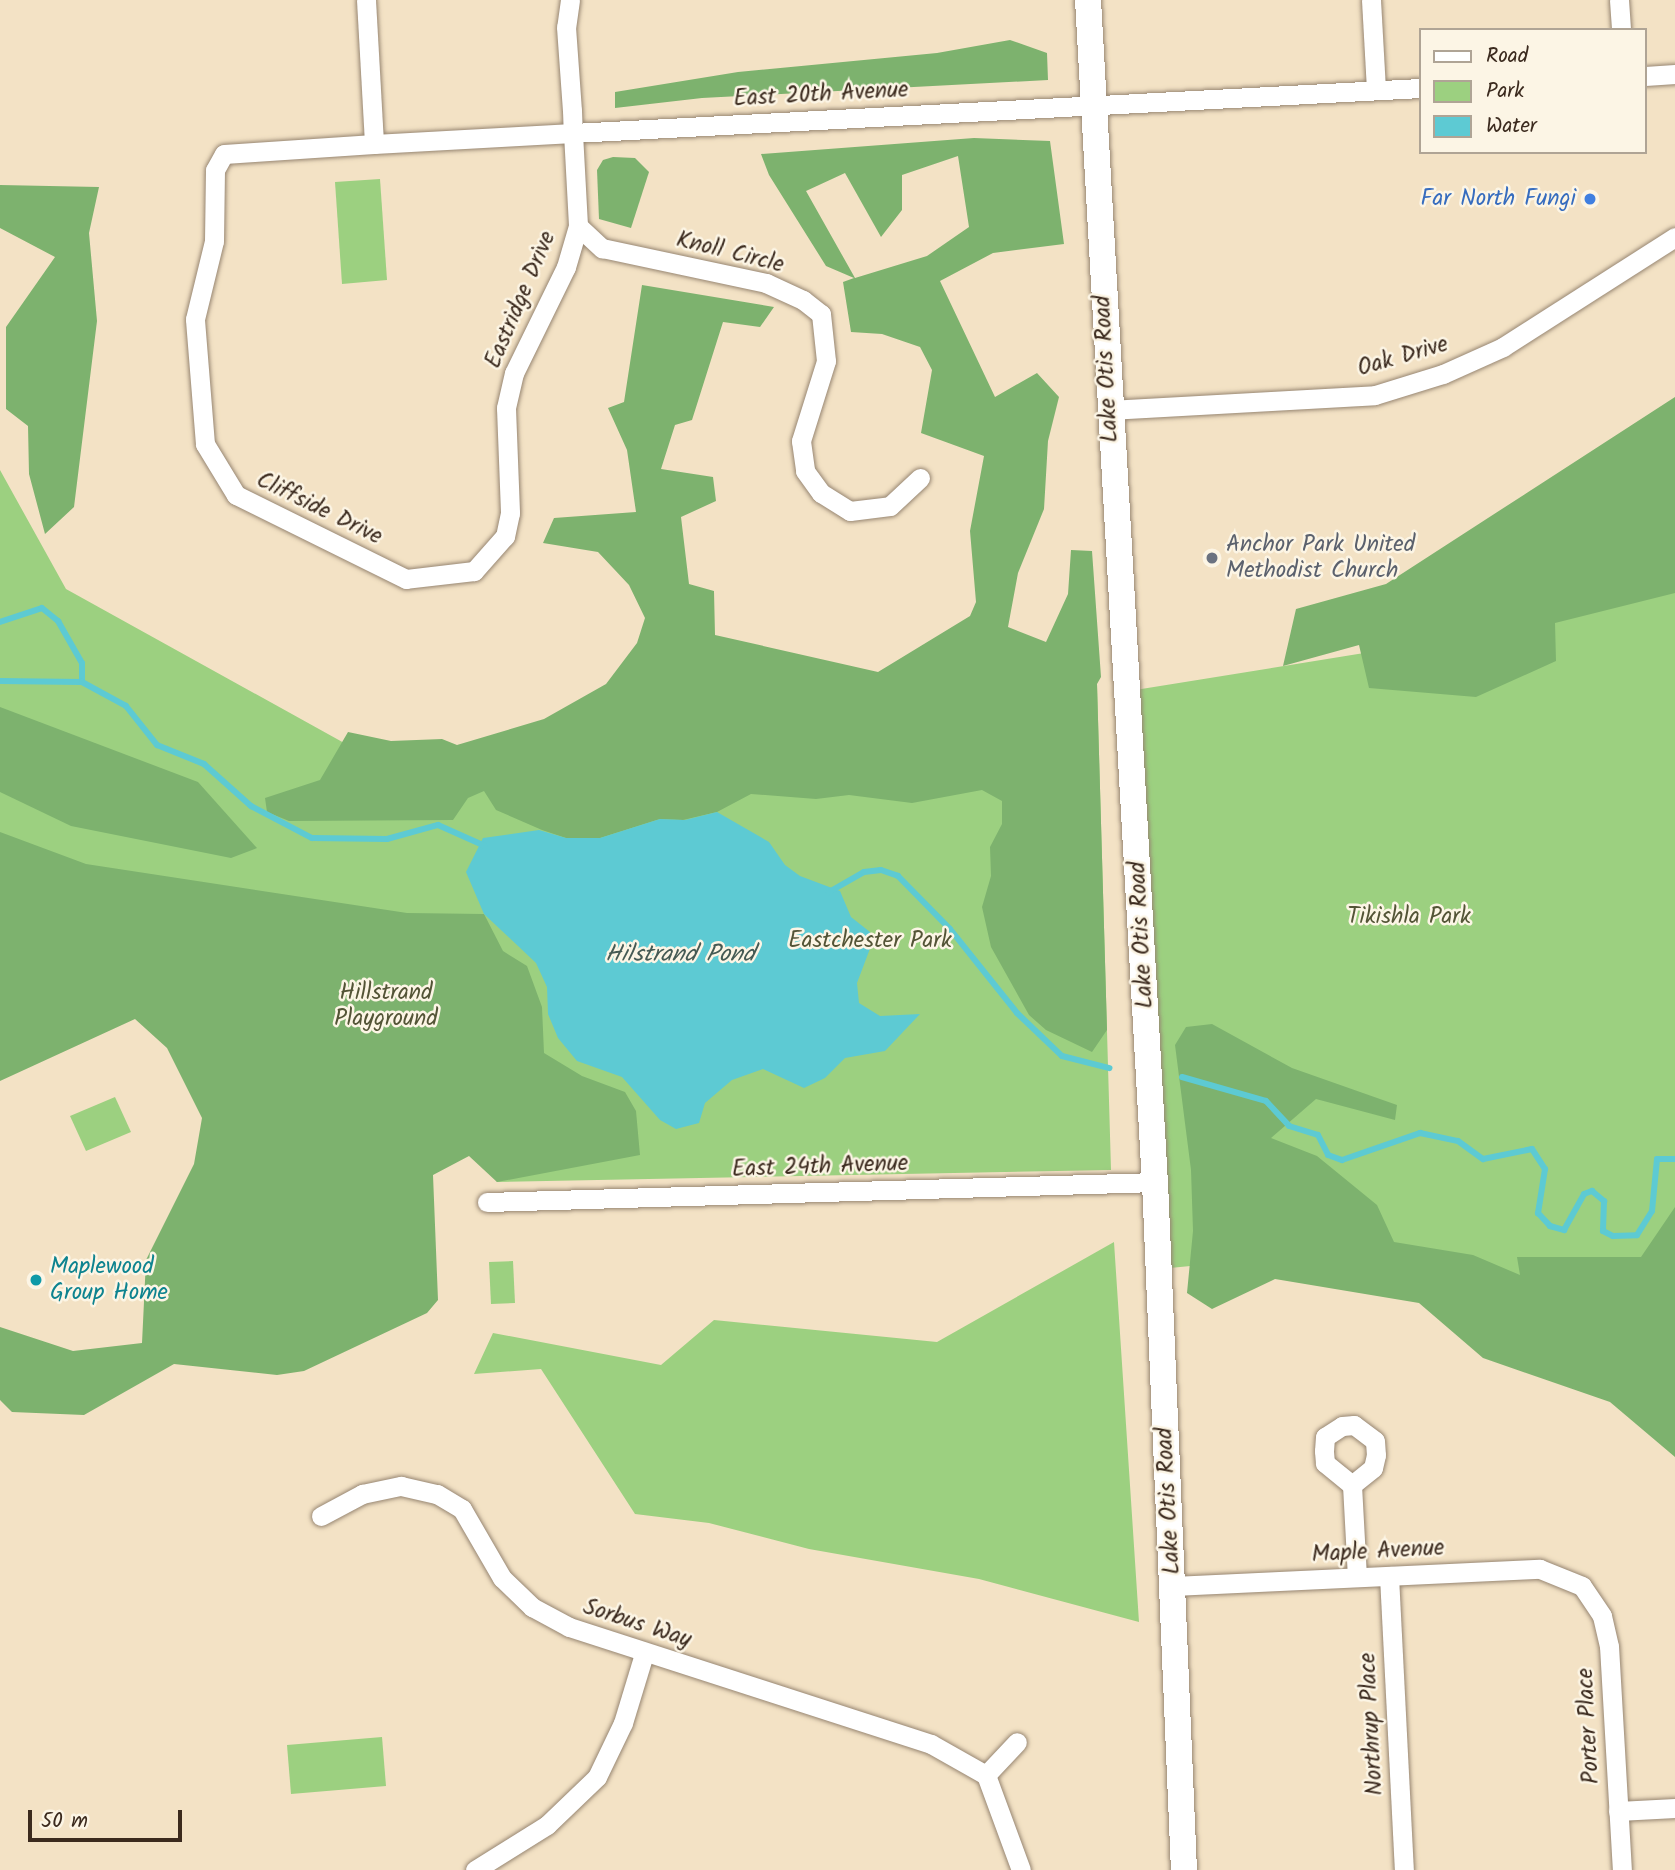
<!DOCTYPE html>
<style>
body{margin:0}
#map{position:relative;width:1675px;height:1870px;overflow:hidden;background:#f3e2c5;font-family:Kalam,sans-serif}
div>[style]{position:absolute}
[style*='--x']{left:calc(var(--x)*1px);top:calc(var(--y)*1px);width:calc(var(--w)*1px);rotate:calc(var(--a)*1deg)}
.green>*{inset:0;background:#9cd080}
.forest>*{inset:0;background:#7db26e}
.water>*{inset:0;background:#5dcad3}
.stream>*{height:6px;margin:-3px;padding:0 3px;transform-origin:3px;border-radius:3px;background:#5dcad3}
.roads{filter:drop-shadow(0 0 2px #978672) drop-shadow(0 0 2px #978672)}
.minor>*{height:19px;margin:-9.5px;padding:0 9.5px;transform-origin:9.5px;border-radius:9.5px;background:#fff}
.secondary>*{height:26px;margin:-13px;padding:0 13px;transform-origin:13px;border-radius:13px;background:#fff}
.dots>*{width:19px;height:19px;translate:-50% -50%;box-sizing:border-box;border:4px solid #fcf5e5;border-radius:50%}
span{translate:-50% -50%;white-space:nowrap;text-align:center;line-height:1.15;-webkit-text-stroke:5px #fcf5e5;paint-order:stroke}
.street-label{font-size:23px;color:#3b2a1e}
.shop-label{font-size:23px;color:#366cbe}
.right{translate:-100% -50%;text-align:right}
.worship-label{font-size:23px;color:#5b616d}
.left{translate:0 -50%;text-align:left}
.park-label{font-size:23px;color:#535436}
.culture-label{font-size:23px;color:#0d838f}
.water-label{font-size:24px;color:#455a54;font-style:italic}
.legend{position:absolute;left:1419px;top:28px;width:228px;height:126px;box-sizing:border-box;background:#fcf5e5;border:2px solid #afa495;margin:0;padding:9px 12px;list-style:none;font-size:21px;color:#3b2a1e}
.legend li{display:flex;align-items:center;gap:14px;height:35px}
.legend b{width:35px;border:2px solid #afa495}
.scale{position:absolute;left:28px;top:1810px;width:154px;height:32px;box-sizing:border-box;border:4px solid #3b2a1e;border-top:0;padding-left:9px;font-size:21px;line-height:24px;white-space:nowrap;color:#3b2a1e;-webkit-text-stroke:5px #fcf5e5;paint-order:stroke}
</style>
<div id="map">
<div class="green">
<i style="clip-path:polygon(380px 179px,387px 280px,342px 284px,335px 182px)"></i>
<i style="clip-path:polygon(1675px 435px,1675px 1444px,1634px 1408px,1324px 1253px,1170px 1268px,1129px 691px,1395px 648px)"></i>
<i style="clip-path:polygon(0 470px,66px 589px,364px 754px,1097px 684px,1111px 1170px,497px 1182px,479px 1150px,129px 992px,0 1047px)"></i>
<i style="clip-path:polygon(115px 1097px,131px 1132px,86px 1151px,70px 1116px)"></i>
<i style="clip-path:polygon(1114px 1242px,1139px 1622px,979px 1579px,809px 1549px,709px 1523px,635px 1514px,541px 1369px,474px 1374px,493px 1333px,661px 1365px,714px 1320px,937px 1342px)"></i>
<i style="clip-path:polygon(513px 1261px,515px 1303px,491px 1304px,489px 1262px)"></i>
<i style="clip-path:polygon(382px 1737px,386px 1786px,291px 1794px,287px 1745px)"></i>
</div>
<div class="forest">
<i style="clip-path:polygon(1010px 40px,1047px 53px,1048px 80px,702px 98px,615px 108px,615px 92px,738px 72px,937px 53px)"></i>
<i style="clip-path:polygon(evenodd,974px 138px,1050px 141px,1064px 244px,993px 253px,940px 281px,995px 397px,1037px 373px,1059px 397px,1048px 441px,1044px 509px,1018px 573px,1008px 627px,1046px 642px,1068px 594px,1071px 550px,1092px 551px,1101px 677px,1097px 684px,1107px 1030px,1092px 1052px,1046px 1030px,1029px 1015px,991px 947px,982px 907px,991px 876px,990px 847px,1002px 824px,1002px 801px,982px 790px,912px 803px,849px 795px,816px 799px,751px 794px,717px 812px,683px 820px,660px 819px,600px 838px,566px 838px,542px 830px,496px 810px,484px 791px,468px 798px,453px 820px,289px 821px,267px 812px,265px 798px,320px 780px,348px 732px,391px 741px,442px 739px,457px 745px,544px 719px,606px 684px,637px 643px,645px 618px,629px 585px,598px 552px,543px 543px,554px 518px,636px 512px,627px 450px,608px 408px,624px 402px,642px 285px,774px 307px,760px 327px,723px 322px,692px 420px,675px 425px,661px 469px,713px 477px,716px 501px,681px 517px,689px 584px,714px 591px,715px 635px,878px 672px,970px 616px,976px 602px,970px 531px,984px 456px,921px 433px,932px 370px,920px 347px,882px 334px,851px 332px,843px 282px,854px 278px,826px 266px,769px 175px,761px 154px,974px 138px,958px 156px,969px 227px,927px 256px,855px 278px,806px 191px,845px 173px,881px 237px,902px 210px,902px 175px,958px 156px)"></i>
<i style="clip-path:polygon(613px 157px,635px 158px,649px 172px,631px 228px,599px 219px,597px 170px,603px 160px)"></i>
<i style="clip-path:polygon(0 185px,99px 187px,89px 233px,97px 321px,74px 507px,45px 534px,29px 474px,28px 426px,6px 409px,6px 327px,55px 257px,0 228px)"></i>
<i style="clip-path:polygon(1675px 397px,1675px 593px,1555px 623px,1556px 661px,1476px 697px,1369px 688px,1359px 645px,1283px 666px,1296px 609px,1386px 584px)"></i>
<i style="clip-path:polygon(0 707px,198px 782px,257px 848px,231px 858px,71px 826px,0 792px)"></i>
<i style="clip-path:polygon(0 832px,86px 864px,407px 913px,484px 914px,503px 951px,527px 966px,542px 1007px,544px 1053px,582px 1076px,625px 1092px,636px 1111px,640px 1155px,497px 1182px,469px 1156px,433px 1175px,438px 1300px,427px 1313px,304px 1371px,277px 1375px,174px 1364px,84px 1415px,12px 1412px,0 1400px,0 1327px,73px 1351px,142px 1343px,146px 1260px,194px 1164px,202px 1118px,167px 1048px,135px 1019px,0 1081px)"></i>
<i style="clip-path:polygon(1212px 1024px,1292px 1068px,1397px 1105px,1395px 1120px,1316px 1099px,1271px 1138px,1317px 1156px,1377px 1205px,1394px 1242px,1473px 1255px,1520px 1275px,1517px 1257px,1641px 1257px,1675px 1207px,1675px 1457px,1610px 1402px,1483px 1358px,1419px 1303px,1275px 1279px,1212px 1309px,1187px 1293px,1193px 1231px,1191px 1170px,1175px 1045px,1186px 1027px)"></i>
</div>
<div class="water">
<i style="clip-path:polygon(717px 812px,769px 842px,785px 865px,800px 876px,840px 891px,851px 917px,870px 932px,871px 946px,857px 983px,859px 1003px,880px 1016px,920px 1014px,885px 1051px,845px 1058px,825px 1078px,804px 1088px,763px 1069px,732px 1080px,705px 1103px,699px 1123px,676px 1129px,660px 1120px,622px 1077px,577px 1061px,558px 1038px,548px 1014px,547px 987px,536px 963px,484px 914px,466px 872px,483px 838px,539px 830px,566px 838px,600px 838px,660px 819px,685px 820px)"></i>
</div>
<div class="stream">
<i style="--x:0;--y:622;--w:44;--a:-18.4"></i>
<i style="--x:42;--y:608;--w:21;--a:39"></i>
<i style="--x:58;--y:621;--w:48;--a:60.3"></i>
<i style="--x:82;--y:663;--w:19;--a:90"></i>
<i style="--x:0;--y:681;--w:82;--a:0.7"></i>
<i style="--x:82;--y:682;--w:50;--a:28.6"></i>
<i style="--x:126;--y:706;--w:50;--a:51.5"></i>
<i style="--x:157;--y:745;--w:51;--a:22"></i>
<i style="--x:204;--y:764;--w:63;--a:41.8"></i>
<i style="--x:251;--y:806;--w:69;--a:27.7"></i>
<i style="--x:312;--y:838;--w:75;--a:0.8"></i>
<i style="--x:387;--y:839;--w:53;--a:-15.4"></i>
<i style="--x:438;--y:825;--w:51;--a:24.1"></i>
<i style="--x:829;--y:892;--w:40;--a:-29.7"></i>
<i style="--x:864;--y:872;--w:17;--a:-7"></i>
<i style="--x:881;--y:870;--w:18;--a:19"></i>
<i style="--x:898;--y:876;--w:74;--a:45.5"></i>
<i style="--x:950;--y:929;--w:107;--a:51.4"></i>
<i style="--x:1017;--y:1013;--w:62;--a:43.7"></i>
<i style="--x:1062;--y:1056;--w:49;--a:14.3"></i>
<i style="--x:1182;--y:1077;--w:87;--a:15.9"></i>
<i style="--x:1266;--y:1101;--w:34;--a:47"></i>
<i style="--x:1289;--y:1126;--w:30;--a:17"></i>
<i style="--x:1318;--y:1135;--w:22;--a:63"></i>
<i style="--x:1328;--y:1155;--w:15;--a:20"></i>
<i style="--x:1342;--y:1160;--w:83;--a:-19.1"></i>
<i style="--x:1420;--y:1133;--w:39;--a:12"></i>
<i style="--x:1458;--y:1141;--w:31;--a:36"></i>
<i style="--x:1483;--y:1159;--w:50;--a:-11.5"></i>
<i style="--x:1532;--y:1149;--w:24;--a:57"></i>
<i style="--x:1545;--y:1169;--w:45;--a:99"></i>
<i style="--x:1538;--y:1213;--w:18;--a:47"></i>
<i style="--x:1550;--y:1226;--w:15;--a:16"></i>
<i style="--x:1564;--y:1230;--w:41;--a:-60.9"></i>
<i style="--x:1584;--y:1194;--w:9;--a:-21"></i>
<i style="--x:1592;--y:1191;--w:16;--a:40"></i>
<i style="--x:1604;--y:1201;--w:30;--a:92"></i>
<i style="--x:1603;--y:1231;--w:11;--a:27"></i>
<i style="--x:1613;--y:1236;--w:24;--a:-2"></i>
<i style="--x:1637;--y:1235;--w:28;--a:-58"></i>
<i style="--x:1652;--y:1211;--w:52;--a:-84.5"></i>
<i style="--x:1657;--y:1159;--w:18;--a:0"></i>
</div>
<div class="roads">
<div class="minor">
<i style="--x:366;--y:0;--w:144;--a:86.8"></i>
<i style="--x:570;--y:0;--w:27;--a:98"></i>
<i style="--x:566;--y:27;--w:83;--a:85.9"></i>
<i style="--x:572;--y:110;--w:23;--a:88"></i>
<i style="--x:573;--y:133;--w:93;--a:86.9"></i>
<i style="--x:578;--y:226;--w:43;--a:106.3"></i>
<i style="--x:566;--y:267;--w:118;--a:116.1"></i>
<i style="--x:514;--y:373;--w:36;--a:103"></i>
<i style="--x:506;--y:408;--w:105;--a:87.8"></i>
<i style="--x:510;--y:513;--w:24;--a:102"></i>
<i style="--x:505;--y:536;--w:47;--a:131.5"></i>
<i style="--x:474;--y:571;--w:68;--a:173.3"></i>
<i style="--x:406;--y:579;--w:190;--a:-153.7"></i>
<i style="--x:236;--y:495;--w:60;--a:-121.3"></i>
<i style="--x:205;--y:444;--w:125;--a:-94.6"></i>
<i style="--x:195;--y:319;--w:80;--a:-76.3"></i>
<i style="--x:214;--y:241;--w:71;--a:-89.2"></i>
<i style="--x:215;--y:170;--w:18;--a:-61"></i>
<i style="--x:224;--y:154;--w:150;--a:-3.8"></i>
<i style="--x:374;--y:144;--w:199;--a:-3.2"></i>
<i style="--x:573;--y:133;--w:849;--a:-3.04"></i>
<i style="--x:1371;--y:0;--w:90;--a:86.8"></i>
<i style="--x:1619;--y:0;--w:30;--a:86"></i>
<i style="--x:1645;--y:76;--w:30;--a:-4"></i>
<i style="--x:578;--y:226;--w:33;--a:43"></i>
<i style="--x:602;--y:248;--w:168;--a:12"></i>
<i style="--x:766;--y:283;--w:41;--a:24.7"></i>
<i style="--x:803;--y:300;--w:23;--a:38"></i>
<i style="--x:821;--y:314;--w:47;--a:83.9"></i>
<i style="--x:826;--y:361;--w:84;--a:107.4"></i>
<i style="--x:801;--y:441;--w:30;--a:82"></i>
<i style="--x:805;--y:471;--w:27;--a:54"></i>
<i style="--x:821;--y:493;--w:34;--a:32"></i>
<i style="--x:850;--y:511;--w:40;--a:-7.1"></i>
<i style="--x:890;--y:506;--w:41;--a:-43"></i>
<i style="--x:1109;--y:410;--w:266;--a:-3.2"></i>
<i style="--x:1375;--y:395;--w:71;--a:-17.2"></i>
<i style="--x:1443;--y:374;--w:66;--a:-24.2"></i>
<i style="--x:1503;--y:347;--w:204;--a:-32.6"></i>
<i style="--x:487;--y:1202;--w:668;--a:-1.71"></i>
<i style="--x:1352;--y:1485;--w:35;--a:-141"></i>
<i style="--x:1325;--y:1463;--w:12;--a:-95"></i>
<i style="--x:1324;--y:1451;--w:14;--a:-86"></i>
<i style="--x:1325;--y:1437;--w:20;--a:-33"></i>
<i style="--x:1342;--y:1426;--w:12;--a:-5"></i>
<i style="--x:1354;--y:1425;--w:26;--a:37"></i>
<i style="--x:1375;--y:1441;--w:14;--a:86"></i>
<i style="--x:1376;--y:1455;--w:13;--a:103"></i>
<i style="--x:1373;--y:1468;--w:27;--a:141"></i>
<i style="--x:1352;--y:1485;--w:92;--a:86.9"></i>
<i style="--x:321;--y:1516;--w:47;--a:-28.2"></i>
<i style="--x:362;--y:1494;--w:40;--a:-12"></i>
<i style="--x:401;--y:1486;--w:37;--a:13"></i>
<i style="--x:437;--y:1494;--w:29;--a:31"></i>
<i style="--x:462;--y:1509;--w:80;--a:59.9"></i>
<i style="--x:502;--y:1578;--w:42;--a:44"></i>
<i style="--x:532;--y:1607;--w:42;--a:28.4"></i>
<i style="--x:569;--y:1627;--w:380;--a:17.9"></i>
<i style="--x:931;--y:1744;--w:63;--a:29.4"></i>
<i style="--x:986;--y:1775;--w:45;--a:-46.8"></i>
<i style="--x:1389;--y:1576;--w:294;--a:87.1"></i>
<i style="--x:1173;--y:1586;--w:367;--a:-2.7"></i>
<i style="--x:1540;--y:1569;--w:45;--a:22"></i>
<i style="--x:1582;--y:1586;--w:36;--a:56"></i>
<i style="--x:1602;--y:1616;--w:31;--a:77"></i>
<i style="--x:1609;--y:1646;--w:224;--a:86.7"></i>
<i style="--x:986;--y:1775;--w:101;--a:69.8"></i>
<i style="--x:1618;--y:1811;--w:57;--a:-3"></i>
<i style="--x:475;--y:1870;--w:85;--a:-32"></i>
<i style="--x:547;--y:1825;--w:69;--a:-43.8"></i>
<i style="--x:597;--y:1777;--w:60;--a:-64.3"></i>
<i style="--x:623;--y:1723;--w:72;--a:-73.1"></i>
</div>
<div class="secondary">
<i style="--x:1088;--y:0;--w:1184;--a:86.76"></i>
<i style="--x:1155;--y:1182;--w:689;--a:87.59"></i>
</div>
</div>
<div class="dots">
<i style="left:1590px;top:199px;background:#3f7fe0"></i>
<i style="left:1212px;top:558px;background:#6b7280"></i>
<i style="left:36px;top:1280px;background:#0f9aa8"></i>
</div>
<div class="street-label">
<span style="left:821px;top:95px;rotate:-3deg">East 20th Avenue</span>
<span style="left:730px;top:253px;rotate:14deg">Knoll Circle</span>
<span style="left:521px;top:300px;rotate:-67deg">Eastridge Drive</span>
<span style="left:1403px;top:357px;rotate:-16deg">Oak Drive</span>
<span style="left:1107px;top:369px;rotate:-93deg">Lake Otis Road</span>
<span style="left:319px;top:509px;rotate:26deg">Cliffside Drive</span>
<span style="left:1142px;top:935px;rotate:-93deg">Lake Otis Road</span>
<span style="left:820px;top:1167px;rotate:-2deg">East 24th Avenue</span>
<span style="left:1169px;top:1501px;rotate:-93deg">Lake Otis Road</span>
<span style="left:1378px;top:1552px;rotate:-3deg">Maple Avenue</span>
<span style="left:637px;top:1624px;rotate:18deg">Sorbus Way</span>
<span style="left:1372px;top:1724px;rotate:-93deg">Northrup Place</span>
<span style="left:1589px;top:1726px;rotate:-93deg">Porter Place</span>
</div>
<div class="shop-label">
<span class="right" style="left:1576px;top:199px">Far North Fungi</span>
</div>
<div class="worship-label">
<span class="left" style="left:1226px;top:558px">Anchor Park United<br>Methodist Church</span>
</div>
<div class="park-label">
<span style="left:1409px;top:917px">Tikishla Park</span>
<span style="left:870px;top:941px">Eastchester Park</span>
<span style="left:386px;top:1006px">Hillstrand<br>Playground</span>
</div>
<div class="culture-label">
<span class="left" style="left:50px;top:1280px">Maplewood<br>Group Home</span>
</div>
<div class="water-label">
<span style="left:680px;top:955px">Hilstrand Pond</span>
</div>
<ul class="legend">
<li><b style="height:9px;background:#fff"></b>Road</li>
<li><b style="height:19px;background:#9cd080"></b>Park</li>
<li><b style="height:19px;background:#5dcad3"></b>Water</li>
</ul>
<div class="scale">50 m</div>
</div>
